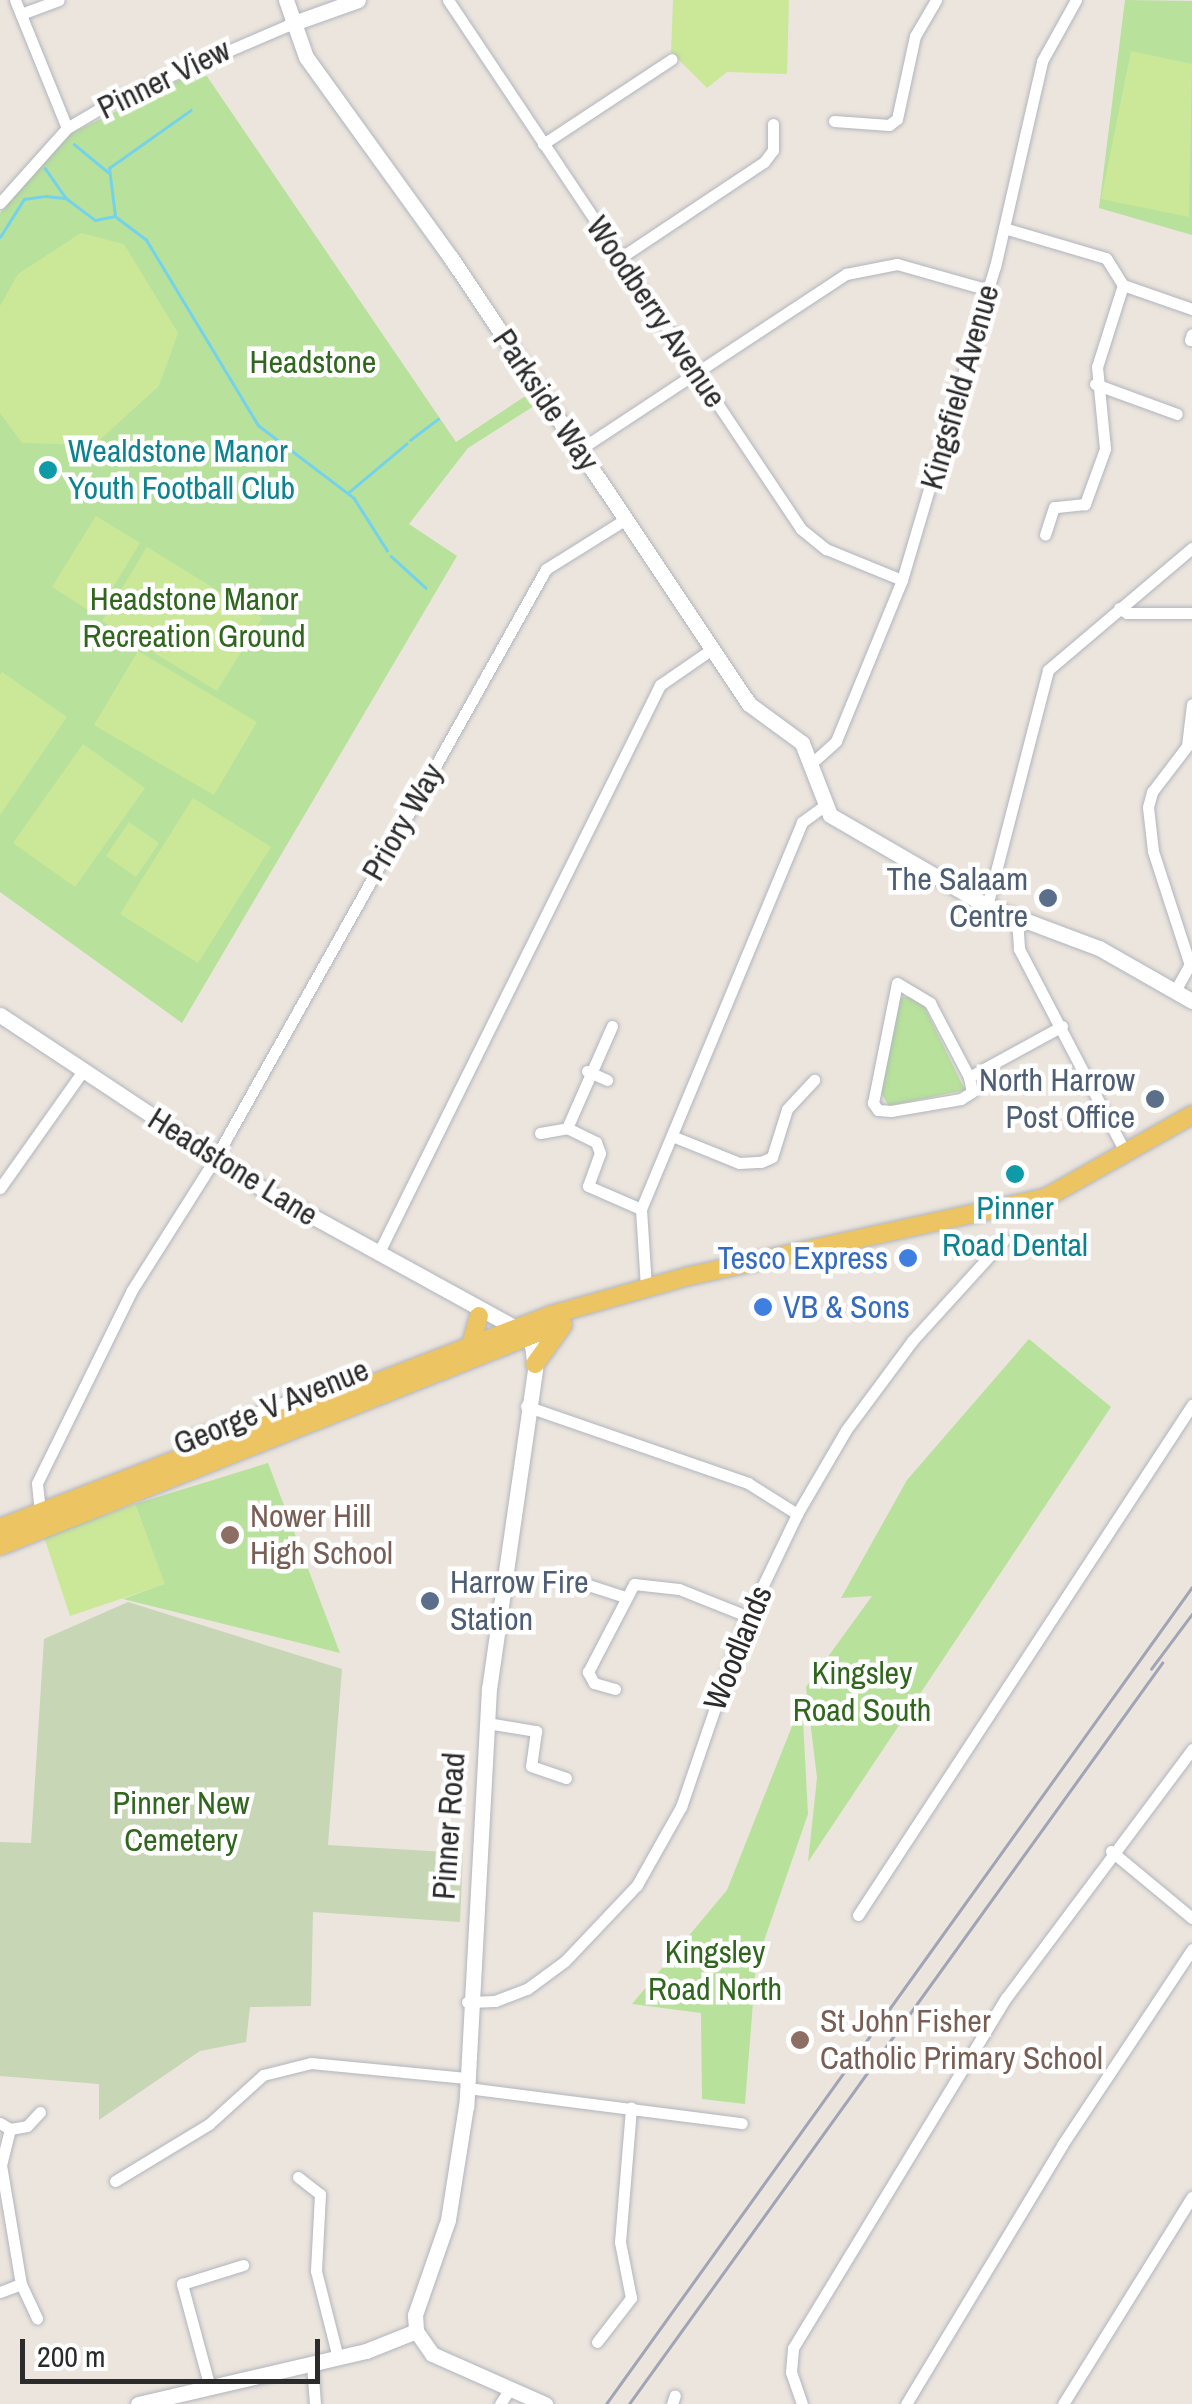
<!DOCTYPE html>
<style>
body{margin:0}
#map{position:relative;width:1192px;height:2404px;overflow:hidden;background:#ece5dd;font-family:"Archivo Narrow",sans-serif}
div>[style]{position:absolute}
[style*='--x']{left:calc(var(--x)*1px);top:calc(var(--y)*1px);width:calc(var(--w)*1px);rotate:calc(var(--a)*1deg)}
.green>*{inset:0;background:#b8e19c}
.cemetery>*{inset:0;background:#c7d6b5}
.pitch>*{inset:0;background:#cbe898}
.stream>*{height:2.5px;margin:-1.25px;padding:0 1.25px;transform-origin:1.25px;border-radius:1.25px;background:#74d3eb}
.roads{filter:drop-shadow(0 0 2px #b1b5be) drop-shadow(0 0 2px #b1b5be)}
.minor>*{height:11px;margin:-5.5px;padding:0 5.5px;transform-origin:5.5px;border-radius:5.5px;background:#fff}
.tertiary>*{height:15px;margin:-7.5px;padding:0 7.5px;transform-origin:7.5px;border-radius:7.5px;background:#fff}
.primary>*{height:18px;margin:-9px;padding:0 9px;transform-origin:9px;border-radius:9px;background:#ecc462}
.rail>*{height:2.5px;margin:-1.25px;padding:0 1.25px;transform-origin:1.25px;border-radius:1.25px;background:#a0a4b5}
.dots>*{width:28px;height:28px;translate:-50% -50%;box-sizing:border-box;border:5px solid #fff;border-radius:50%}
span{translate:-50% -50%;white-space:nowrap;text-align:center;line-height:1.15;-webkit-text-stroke:9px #fff;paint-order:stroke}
.street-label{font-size:32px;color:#2b2b2b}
.park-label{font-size:32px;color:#30661d}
.culture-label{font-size:32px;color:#0d838f}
.left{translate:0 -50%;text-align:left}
.service-label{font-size:32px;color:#4e5e75}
.right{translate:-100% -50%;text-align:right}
.shop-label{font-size:32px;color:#366cbe}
.education-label{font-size:32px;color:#785e54}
.scale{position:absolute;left:20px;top:2339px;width:300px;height:45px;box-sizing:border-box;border:5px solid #2b2b2b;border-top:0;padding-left:12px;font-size:30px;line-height:35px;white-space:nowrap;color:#2b2b2b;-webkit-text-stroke:8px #fff;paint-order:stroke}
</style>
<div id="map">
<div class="green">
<i style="clip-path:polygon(1125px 0,1192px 1px,1192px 235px,1099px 208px)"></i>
<i style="clip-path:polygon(202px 69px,456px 442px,527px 395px,534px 406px,468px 448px,409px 524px,457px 556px,182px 1023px,0 892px,0 213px,64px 137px)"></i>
<i style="clip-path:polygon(919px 996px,965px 1090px,889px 1106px,881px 1093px,897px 998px)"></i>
<i style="clip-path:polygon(1029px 1339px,1111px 1407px,808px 1862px,817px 1778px,806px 1687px,872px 1596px,841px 1598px,907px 1480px)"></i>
<i style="clip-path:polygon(268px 1463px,340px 1653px,123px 1599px,164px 1584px,135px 1504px)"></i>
<i style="clip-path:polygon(802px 1701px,808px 1814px,756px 1964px,745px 2104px,702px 2099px,701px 2013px,632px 2004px,727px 1890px)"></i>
</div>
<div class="cemetery">
<i style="clip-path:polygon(128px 1602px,342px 1669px,328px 1845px,463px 1853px,460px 1922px,313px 1912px,311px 2006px,250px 2007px,246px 2042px,200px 2051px,99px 2120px,99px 2084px,0 2076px,0 1842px,31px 1843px,44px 1639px)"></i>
</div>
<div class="pitch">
<i style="clip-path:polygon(673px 0,789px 0,787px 74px,727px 72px,707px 88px,671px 52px)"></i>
<i style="clip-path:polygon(1131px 51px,1192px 64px,1189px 217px,1101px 199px)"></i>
<i style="clip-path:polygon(81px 233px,124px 244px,178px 333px,159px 386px,94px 445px,22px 443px,0 413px,0 306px,18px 274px)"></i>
<i style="clip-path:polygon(96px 516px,140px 543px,96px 615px,52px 587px)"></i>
<i style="clip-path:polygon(147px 547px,262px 618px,217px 691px,102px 621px)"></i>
<i style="clip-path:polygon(138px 651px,257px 722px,214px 795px,94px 725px)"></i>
<i style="clip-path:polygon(2px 672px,67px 717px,0 815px,0 675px)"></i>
<i style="clip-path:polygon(83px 744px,145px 788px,75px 887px,13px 843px)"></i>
<i style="clip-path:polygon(193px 798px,271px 847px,198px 963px,120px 914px)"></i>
<i style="clip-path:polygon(129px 822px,159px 843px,136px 877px,106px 856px)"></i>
<i style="clip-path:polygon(135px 1504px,165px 1584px,70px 1616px,44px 1537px)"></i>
</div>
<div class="stream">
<i style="--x:74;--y:144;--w:44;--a:39.5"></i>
<i style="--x:45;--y:168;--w:37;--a:55"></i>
<i style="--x:115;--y:216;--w:48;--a:-97.1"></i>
<i style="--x:109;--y:168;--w:100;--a:-35.3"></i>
<i style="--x:0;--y:237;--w:45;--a:-57.7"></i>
<i style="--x:24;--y:199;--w:22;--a:-8"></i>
<i style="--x:46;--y:196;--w:20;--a:6"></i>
<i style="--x:66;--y:198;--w:36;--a:37"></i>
<i style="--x:95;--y:220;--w:20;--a:-11"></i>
<i style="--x:115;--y:216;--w:39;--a:37"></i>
<i style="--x:146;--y:239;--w:217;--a:58.9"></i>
<i style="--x:258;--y:425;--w:121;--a:37.2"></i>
<i style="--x:354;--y:498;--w:62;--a:57.6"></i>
<i style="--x:410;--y:440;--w:35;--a:-37"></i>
<i style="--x:349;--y:492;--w:75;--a:-40.1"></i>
<i style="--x:391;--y:556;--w:47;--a:42.4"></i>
</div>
<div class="roads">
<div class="minor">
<i style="--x:15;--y:0;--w:138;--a:67.9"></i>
<i style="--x:448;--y:0;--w:636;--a:56.28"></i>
<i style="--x:801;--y:529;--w:32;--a:39"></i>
<i style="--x:826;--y:549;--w:82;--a:22.2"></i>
<i style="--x:21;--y:14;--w:40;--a:-20.2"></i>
<i style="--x:834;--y:121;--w:55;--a:4.2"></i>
<i style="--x:889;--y:125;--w:10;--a:-37"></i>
<i style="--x:897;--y:119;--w:85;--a:-77.8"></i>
<i style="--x:915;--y:36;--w:42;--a:-59.7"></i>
<i style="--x:543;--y:144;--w:154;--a:-33.4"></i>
<i style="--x:0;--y:203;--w:101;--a:-48.2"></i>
<i style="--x:67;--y:128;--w:57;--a:-30.6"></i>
<i style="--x:116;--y:99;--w:190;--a:-23.2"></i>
<i style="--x:1004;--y:228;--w:106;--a:16.4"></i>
<i style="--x:1106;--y:258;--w:32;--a:58"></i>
<i style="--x:1123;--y:285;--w:86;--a:107.6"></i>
<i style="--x:1097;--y:367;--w:82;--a:84.4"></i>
<i style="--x:1105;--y:449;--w:59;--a:110"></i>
<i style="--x:1085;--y:504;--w:31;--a:174"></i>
<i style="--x:1054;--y:507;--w:29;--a:108"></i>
<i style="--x:620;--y:258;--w:173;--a:-33.7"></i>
<i style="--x:764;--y:162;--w:15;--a:-53"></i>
<i style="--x:773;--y:150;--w:26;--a:-90"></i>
<i style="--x:1123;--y:285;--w:73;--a:19.2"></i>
<i style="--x:1190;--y:340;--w:6;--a:-72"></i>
<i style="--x:1095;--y:384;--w:87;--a:20.1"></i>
<i style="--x:579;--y:450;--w:320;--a:-33.4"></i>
<i style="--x:846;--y:274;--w:52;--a:-11.1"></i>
<i style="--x:897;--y:264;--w:96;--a:15.8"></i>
<i style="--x:1119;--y:608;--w:9;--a:32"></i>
<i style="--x:1127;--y:613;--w:65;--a:0"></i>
<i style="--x:813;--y:762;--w:31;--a:-42"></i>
<i style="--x:836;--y:741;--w:174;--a:-67.7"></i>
<i style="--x:902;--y:580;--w:327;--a:-73.5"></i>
<i style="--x:995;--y:267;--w:211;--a:-77.1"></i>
<i style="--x:1042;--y:61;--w:70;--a:-60.9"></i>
<i style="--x:987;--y:906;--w:244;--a:-75.5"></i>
<i style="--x:1048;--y:670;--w:189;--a:-40.3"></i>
<i style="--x:1017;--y:919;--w:30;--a:86"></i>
<i style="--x:1019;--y:949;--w:229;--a:62.4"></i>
<i style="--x:1189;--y:962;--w:117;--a:-108"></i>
<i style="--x:1153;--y:851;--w:44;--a:-96.5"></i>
<i style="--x:1148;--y:807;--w:16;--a:-75"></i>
<i style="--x:1152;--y:792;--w:58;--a:-52.7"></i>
<i style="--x:1187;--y:746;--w:42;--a:-83.2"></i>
<i style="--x:897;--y:983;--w:39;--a:31"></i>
<i style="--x:930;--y:1003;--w:84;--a:62.2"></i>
<i style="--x:969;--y:1077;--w:15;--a:79"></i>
<i style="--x:972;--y:1092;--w:13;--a:148"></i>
<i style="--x:961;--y:1099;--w:71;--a:170.3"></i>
<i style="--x:891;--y:1111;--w:13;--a:-176"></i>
<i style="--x:878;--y:1110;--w:9;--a:-126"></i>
<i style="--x:873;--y:1103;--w:122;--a:-78.7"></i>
<i style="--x:1175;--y:991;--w:35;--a:-61"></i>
<i style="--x:612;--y:1026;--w:111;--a:113.8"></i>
<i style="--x:567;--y:1128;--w:32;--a:26"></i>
<i style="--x:596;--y:1142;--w:12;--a:70"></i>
<i style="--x:600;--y:1153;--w:35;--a:110"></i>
<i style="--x:588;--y:1186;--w:58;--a:23.5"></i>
<i style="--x:587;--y:1071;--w:22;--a:24"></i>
<i style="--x:969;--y:1077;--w:106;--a:-28.7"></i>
<i style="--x:540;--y:1133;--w:27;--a:-10"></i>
<i style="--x:672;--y:1136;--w:72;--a:21.9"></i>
<i style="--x:739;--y:1163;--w:22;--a:-3"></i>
<i style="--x:761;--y:1162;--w:12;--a:-24"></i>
<i style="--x:772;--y:1157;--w:50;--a:-72.6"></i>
<i style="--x:787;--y:1109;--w:40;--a:-47"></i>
<i style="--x:0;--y:1188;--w:142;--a:-54.7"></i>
<i style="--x:378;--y:1254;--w:635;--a:-63.64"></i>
<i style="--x:660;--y:685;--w:63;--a:-34.7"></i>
<i style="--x:646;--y:1287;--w:78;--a:-93.7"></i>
<i style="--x:641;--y:1209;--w:419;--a:-67.4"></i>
<i style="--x:802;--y:822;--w:29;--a:-36"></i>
<i style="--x:526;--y:1406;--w:235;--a:19.1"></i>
<i style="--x:748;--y:1483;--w:58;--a:32.3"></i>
<i style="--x:179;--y:1458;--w:23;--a:-65"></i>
<i style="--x:189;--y:1437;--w:155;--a:-20"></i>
<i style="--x:335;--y:1384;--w:22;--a:16"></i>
<i style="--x:40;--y:1512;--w:29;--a:-96"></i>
<i style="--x:37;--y:1483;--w:215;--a:-63.8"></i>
<i style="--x:132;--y:1290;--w:157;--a:-57.7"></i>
<i style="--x:216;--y:1157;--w:674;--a:-60.7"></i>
<i style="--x:546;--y:569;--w:94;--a:-32"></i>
<i style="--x:585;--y:1584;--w:39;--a:18"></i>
<i style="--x:615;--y:1689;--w:22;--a:-164"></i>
<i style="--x:594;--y:1683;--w:13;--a:-119"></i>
<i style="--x:588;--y:1672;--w:99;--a:-62.4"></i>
<i style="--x:634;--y:1584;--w:45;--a:6.3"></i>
<i style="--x:679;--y:1589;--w:73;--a:21.7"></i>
<i style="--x:487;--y:1723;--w:50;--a:9.3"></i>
<i style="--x:536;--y:1731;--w:35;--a:98"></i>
<i style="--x:531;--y:1766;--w:37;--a:19"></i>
<i style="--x:1111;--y:1851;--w:105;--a:39.6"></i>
<i style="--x:858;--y:1915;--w:610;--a:-56.78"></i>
<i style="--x:467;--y:2002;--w:28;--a:-2"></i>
<i style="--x:495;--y:2001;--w:34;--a:-21"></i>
<i style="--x:527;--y:1989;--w:47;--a:-36.4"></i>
<i style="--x:565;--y:1961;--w:105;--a:-46.5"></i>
<i style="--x:637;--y:1885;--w:90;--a:-60.6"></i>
<i style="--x:681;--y:1807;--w:188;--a:-71.1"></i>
<i style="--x:742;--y:1629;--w:127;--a:-64.4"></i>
<i style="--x:797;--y:1514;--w:97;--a:-59.7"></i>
<i style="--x:846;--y:1430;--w:111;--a:-53.4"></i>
<i style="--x:912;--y:1341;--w:137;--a:-47.7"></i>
<i style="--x:467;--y:2088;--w:277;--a:7.3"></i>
<i style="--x:0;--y:2123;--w:12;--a:31"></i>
<i style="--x:10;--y:2129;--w:37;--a:104"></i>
<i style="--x:1;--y:2165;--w:121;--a:80.5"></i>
<i style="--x:21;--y:2284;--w:22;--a:159"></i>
<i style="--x:10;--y:2129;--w:17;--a:-10"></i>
<i style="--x:27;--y:2126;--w:19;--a:-47"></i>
<i style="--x:298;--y:2177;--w:28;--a:38"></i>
<i style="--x:320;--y:2194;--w:77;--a:93"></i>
<i style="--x:316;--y:2271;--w:90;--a:75.8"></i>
<i style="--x:115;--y:2181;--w:110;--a:-31.2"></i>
<i style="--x:209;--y:2124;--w:73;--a:-42.2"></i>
<i style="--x:263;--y:2075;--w:49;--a:-14"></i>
<i style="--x:311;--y:2063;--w:158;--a:5.5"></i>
<i style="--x:21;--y:2284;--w:38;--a:65"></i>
<i style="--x:597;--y:2342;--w:56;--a:-52.3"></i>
<i style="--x:631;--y:2298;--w:57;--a:-101.1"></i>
<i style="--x:620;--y:2242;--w:135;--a:-85.3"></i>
<i style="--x:312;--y:2364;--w:40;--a:85.7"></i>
<i style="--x:209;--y:2384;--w:104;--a:-105.1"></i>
<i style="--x:182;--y:2284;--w:64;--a:-17.3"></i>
<i style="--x:500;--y:2404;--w:17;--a:-57"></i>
<i style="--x:672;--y:2404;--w:9;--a:-72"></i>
<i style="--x:802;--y:2404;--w:34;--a:-109"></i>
<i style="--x:791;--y:2372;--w:24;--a:-85"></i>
<i style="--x:793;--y:2348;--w:410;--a:-58.7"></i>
<i style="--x:1006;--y:1998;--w:311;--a:-53.2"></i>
<i style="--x:906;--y:2404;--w:302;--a:-58.9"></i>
<i style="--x:1062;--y:2145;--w:235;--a:-56.4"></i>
<i style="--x:1063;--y:2404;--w:244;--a:-58.1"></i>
</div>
<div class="tertiary">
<i style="--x:286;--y:0;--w:60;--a:70.7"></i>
<i style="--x:306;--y:57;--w:248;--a:54.2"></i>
<i style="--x:451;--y:258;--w:536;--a:56.25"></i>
<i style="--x:749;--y:704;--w:66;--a:36.3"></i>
<i style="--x:802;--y:743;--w:77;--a:68.7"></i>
<i style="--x:830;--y:815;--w:181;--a:30.1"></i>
<i style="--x:987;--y:906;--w:120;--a:20.6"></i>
<i style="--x:1099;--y:948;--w:107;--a:29.7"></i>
<i style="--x:291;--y:24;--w:71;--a:-19.7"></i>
<i style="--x:0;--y:1015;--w:313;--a:33.5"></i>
<i style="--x:261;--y:1188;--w:291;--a:28.8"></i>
<i style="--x:516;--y:1328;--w:23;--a:47"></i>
<i style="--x:532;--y:1345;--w:25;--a:83"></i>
<i style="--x:535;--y:1370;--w:321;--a:98.2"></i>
<i style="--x:489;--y:1688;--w:419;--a:93.1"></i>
<i style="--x:466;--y:2106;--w:115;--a:99"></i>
<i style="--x:448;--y:2220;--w:101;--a:109.2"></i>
<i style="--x:415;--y:2315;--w:16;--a:86"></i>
<i style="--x:416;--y:2331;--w:28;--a:55"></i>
<i style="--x:432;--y:2354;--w:124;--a:23.9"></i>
<i style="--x:138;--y:2404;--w:234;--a:-13.1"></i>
<i style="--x:366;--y:2351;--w:54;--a:-21.8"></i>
</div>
<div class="primary">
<i style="--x:471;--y:1344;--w:29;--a:-74"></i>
<i style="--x:535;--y:1364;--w:48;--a:-54.3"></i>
<i style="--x:0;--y:1528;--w:591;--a:-21.14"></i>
<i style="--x:551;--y:1315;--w:143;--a:-15.8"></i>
<i style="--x:689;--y:1276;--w:367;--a:-12.4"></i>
<i style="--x:1047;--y:1197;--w:167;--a:-29.5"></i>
<i style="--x:0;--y:1546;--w:583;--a:-21.64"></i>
<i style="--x:542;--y:1331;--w:20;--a:-37"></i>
</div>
</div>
<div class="rail">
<i style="--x:1151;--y:1669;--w:69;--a:-53.3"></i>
<i style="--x:606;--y:2404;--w:1005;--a:-54.35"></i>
<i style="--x:629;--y:2404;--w:913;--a:-54.27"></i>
</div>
<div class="dots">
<i style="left:48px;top:470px;background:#0f9aa8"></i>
<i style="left:1048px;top:898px;background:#5c6f8a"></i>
<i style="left:1155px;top:1099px;background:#5c6f8a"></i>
<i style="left:1015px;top:1174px;background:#0f9aa8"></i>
<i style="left:908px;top:1258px;background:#3f7fe0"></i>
<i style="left:763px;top:1307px;background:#3f7fe0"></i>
<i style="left:230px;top:1535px;background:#8d6e63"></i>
<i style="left:430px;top:1601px;background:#5c6f8a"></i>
<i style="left:800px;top:2040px;background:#8d6e63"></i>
</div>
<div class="street-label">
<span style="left:164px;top:79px;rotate:-26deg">Pinner View</span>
<span style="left:656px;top:312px;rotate:56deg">Woodberry Avenue</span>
<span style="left:960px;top:387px;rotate:-74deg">Kingsfield Avenue</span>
<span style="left:546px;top:400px;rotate:56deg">Parkside Way</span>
<span style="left:403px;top:822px;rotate:-60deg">Priory Way</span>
<span style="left:233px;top:1167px;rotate:32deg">Headstone Lane</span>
<span style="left:271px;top:1407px;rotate:-22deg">George V Avenue</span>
<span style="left:738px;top:1648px;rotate:-68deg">Woodlands</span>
<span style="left:449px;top:1826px;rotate:-86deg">Pinner Road</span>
</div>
<div class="park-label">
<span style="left:313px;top:362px">Headstone</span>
<span style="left:194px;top:618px">Headstone Manor<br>Recreation Ground</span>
<span style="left:862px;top:1692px">Kingsley<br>Road South</span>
<span style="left:181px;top:1822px">Pinner New<br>Cemetery</span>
<span style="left:715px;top:1971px">Kingsley<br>Road North</span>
</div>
<div class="culture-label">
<span class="left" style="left:68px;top:470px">Wealdstone Manor<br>Youth Football Club</span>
<span style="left:1015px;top:1227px">Pinner<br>Road Dental</span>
</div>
<div class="service-label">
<span class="right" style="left:1028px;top:898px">The Salaam<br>Centre</span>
<span class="right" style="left:1135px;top:1099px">North Harrow<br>Post Office</span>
<span class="left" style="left:450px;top:1601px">Harrow Fire<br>Station</span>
</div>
<div class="shop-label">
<span class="right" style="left:888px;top:1258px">Tesco Express</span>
<span class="left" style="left:783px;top:1307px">VB &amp; Sons</span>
</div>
<div class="education-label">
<span class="left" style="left:250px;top:1535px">Nower Hill<br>High School</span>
<span class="left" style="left:820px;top:2040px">St John Fisher<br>Catholic Primary School</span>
</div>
<div class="scale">200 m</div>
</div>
